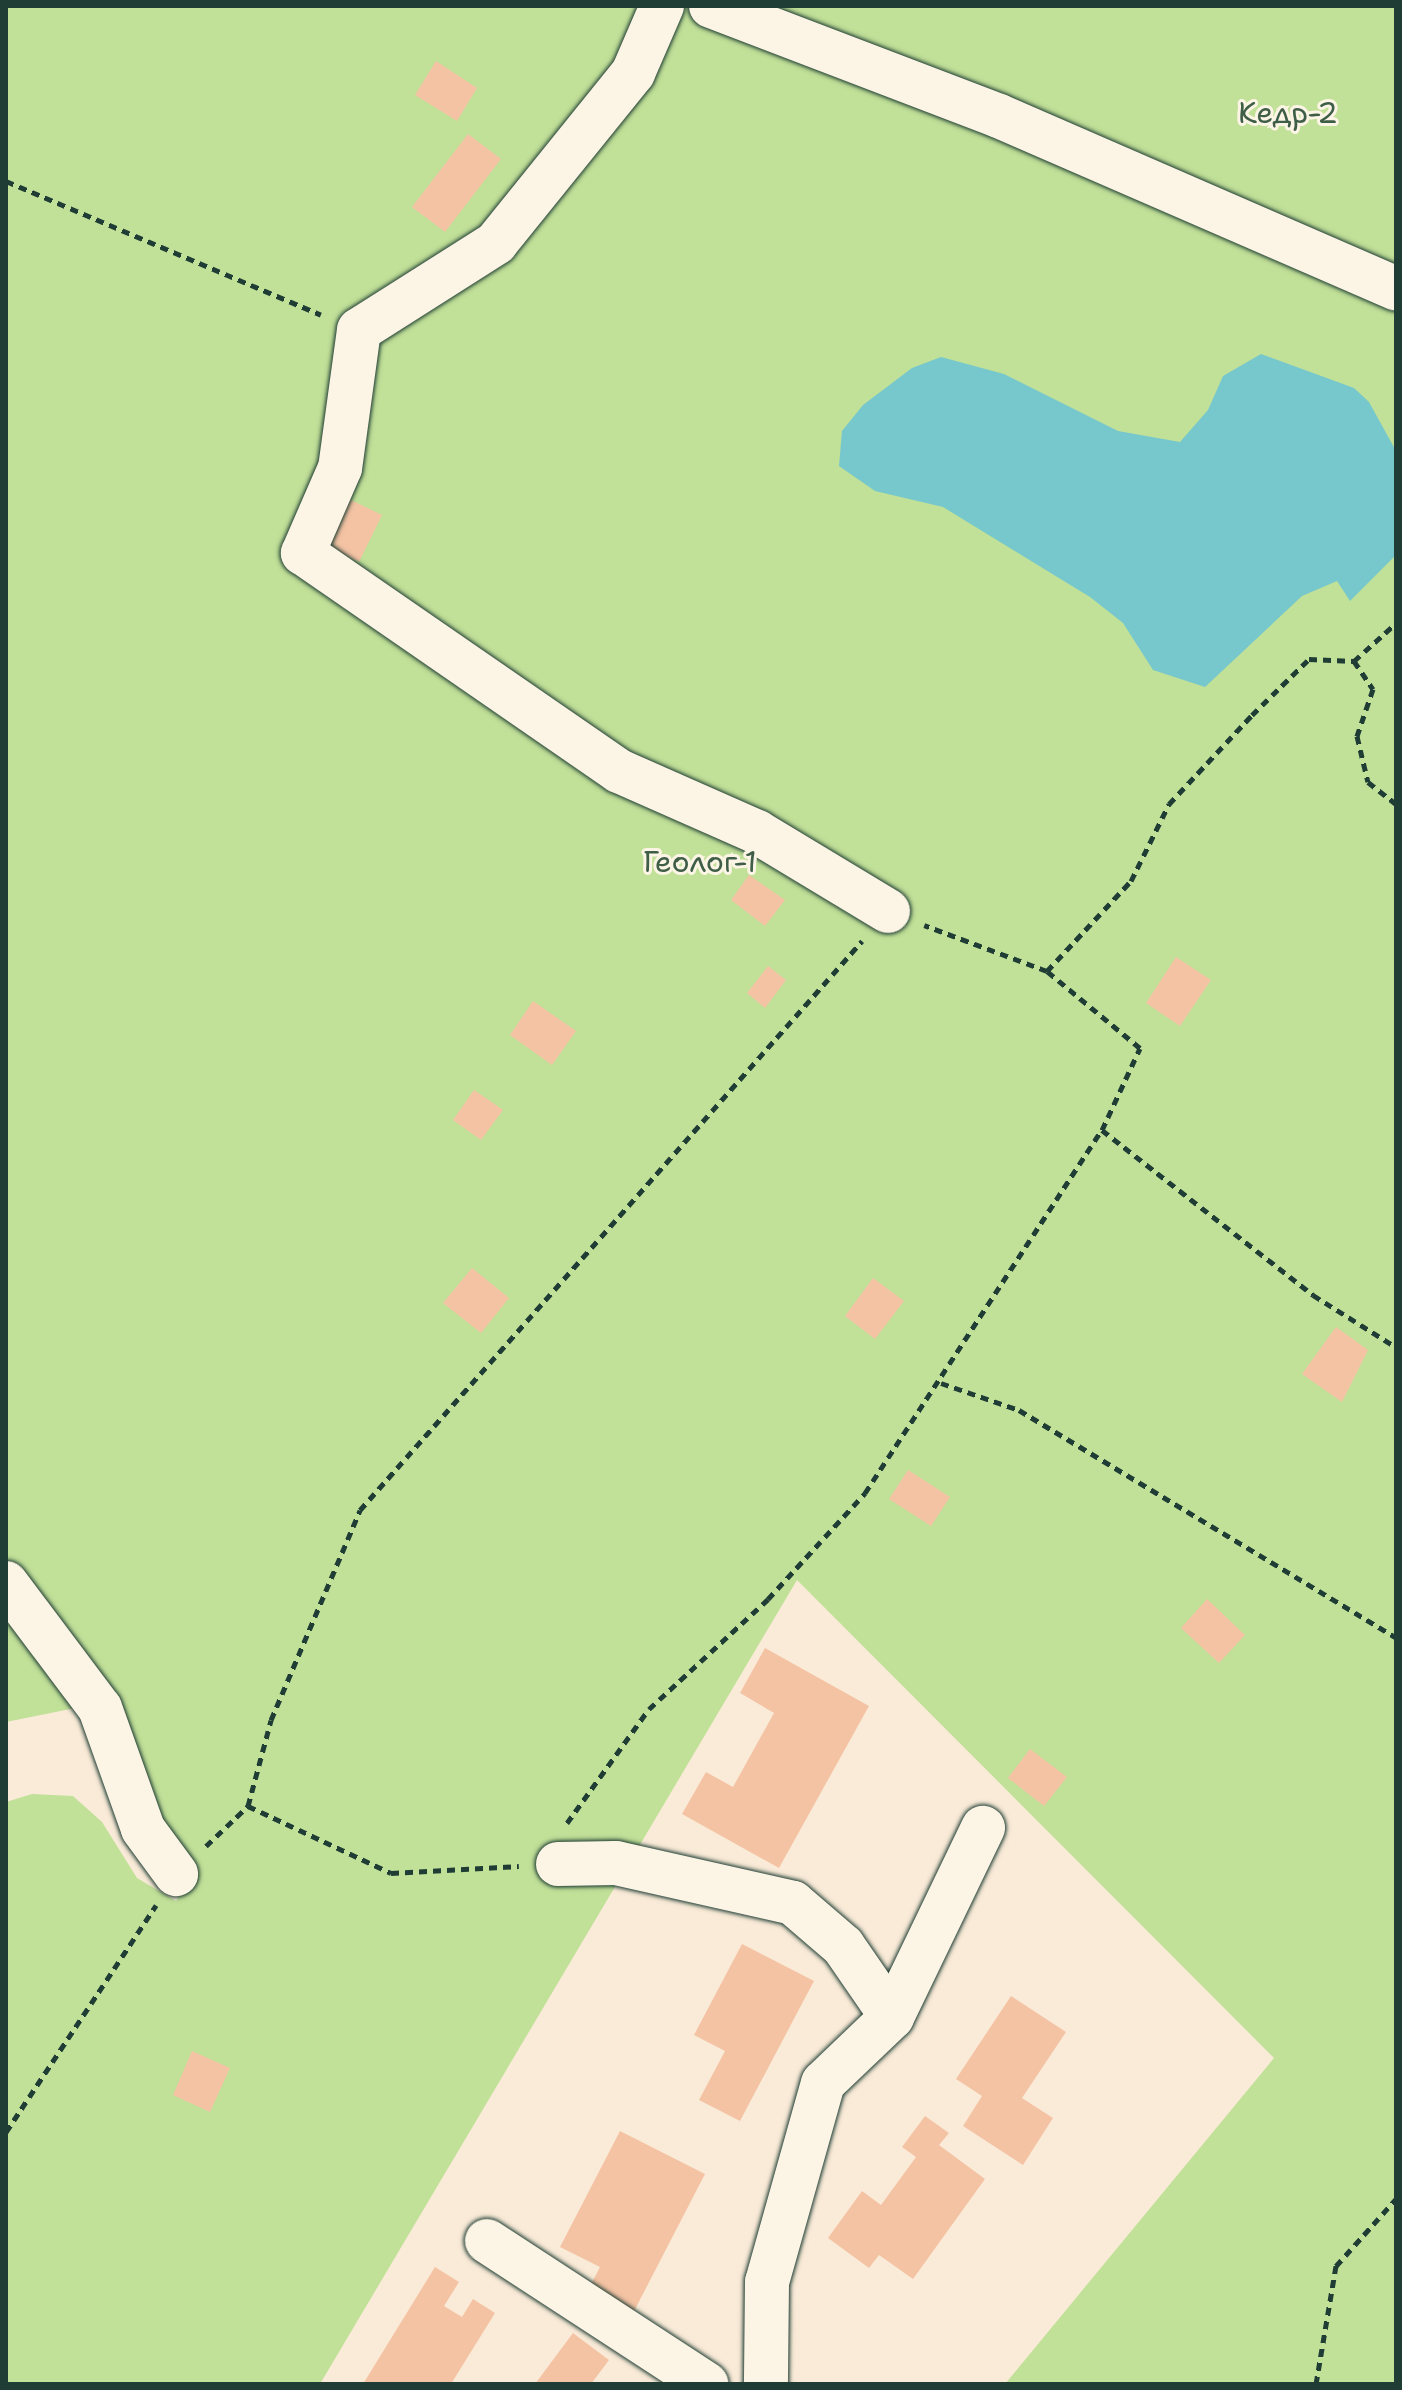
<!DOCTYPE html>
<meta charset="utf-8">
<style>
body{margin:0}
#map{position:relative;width:1402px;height:2390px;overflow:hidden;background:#faebd8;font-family:"Shantell Sans",sans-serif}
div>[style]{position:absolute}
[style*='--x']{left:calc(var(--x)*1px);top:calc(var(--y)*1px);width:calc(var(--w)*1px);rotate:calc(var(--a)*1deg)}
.green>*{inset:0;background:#c1e098}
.water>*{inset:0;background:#76c8cc}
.building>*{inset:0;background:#f4c3a4}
.path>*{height:5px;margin-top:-2.5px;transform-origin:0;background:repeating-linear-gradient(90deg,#1f3d34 0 8px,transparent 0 14px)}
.roads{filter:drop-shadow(0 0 2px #1f3d34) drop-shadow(0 0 2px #1f3d34)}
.minor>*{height:44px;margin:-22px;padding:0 22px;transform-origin:22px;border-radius:22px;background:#fcf5e5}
span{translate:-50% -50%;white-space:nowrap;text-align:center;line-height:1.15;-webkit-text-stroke:6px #fcf5e5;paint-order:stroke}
.park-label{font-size:30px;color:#3f5e48}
.frame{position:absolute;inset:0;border:8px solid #1f3d34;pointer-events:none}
</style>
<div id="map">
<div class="green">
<i style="clip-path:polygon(6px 6px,685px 6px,1396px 300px,1396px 2384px,1005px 2384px,1274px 2058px,797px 1580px,320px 2384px,6px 2384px,6px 1802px,32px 1794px,73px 1796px,102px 1822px,137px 1878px,176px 1901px,195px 1874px,152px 1820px,110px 1701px,6px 1722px)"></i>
<i style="clip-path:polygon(748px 6px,1396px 6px,1396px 279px)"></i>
</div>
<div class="water">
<i style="clip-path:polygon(1261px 354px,1354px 388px,1369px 402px,1396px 451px,1396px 555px,1350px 601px,1337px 581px,1302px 596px,1205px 687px,1153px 670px,1123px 623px,1090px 597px,943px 507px,875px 491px,839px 466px,842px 431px,863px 405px,912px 368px,941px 357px,1004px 374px,1118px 431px,1180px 442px,1208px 410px,1223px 376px)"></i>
</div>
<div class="building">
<i style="clip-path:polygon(436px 61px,477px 88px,457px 121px,415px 95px)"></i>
<i style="clip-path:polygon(468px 134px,501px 159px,445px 232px,412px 207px)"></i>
<i style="clip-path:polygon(349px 499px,382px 515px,359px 562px,326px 546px)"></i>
<i style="clip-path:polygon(749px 875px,785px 900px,765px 926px,731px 900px)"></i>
<i style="clip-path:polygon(1176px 957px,1211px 980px,1180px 1026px,1146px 1003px)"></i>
<i style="clip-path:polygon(768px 966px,786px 980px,765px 1008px,747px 993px)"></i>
<i style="clip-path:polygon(533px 1001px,576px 1031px,552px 1065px,510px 1035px)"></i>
<i style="clip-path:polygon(474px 1090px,503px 1110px,481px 1140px,453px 1120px)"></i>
<i style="clip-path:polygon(472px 1268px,509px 1298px,481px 1333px,443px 1303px)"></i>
<i style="clip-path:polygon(873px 1278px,904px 1301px,875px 1339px,845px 1316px)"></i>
<i style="clip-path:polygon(1336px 1327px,1368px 1350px,1342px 1402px,1302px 1374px)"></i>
<i style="clip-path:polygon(908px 1470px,950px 1497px,931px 1526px,889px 1499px)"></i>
<i style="clip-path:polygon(1207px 1599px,1245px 1635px,1219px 1663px,1181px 1628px)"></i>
<i style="clip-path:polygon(765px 1648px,869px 1706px,779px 1868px,682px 1814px,706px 1772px,733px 1787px,774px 1713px,740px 1693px)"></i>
<i style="clip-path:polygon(1030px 1749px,1067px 1777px,1044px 1806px,1008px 1778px)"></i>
<i style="clip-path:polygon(742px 1944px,814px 1981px,740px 2121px,699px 2100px,725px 2051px,694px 2035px)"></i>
<i style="clip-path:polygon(1011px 1996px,1066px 2032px,1022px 2098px,1053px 2118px,1023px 2165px,963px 2126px,982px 2096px,956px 2079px)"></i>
<i style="clip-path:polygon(192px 2051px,230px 2068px,210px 2112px,173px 2095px)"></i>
<i style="clip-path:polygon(925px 2116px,949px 2133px,939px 2145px,985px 2179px,913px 2279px,879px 2255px,869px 2268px,828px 2238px,862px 2191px,881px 2205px,916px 2157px,902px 2147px)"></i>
<i style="clip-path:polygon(620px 2131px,705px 2174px,630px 2319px,585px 2296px,600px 2267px,560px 2247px)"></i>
<i style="clip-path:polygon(435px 2267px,459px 2282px,444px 2306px,462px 2317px,473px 2299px,495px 2313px,451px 2384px,363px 2384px)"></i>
<i style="clip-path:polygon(573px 2333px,609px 2360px,591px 2384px,535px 2384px)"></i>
</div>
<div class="path">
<i style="--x:6;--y:181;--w:342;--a:23"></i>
<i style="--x:1354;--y:661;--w:34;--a:56"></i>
<i style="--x:1373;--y:689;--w:50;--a:108.8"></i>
<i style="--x:1357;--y:736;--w:47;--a:76.6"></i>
<i style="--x:1368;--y:782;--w:36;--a:38"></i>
<i style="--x:1047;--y:971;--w:123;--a:-47"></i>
<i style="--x:1131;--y:881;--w:86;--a:-63.7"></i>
<i style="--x:1169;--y:804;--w:122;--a:-47"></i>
<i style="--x:1252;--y:715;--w:80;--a:-44.5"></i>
<i style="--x:1309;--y:659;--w:45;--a:2.5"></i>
<i style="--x:1354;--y:661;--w:57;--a:-42.1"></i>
<i style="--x:1102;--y:1130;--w:268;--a:38"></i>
<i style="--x:1313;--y:1295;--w:98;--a:32.1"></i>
<i style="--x:941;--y:1383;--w:83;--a:19.1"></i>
<i style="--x:1019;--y:1410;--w:440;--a:31.1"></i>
<i style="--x:248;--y:1806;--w:158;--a:25.1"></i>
<i style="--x:391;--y:1873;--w:128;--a:-3.1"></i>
<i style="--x:567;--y:1823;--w:140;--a:-54.3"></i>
<i style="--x:649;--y:1709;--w:162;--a:-42.7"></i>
<i style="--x:768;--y:1599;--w:144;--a:-47.5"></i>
<i style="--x:865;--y:1493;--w:434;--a:-56.9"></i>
<i style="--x:1102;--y:1130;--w:90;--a:-65.1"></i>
<i style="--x:1140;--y:1048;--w:121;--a:-140.4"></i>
<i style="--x:1047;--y:971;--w:131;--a:-159.5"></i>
<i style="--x:206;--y:1846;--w:58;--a:-43.6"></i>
<i style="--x:248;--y:1806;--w:89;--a:-75"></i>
<i style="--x:271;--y:1720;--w:228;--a:-67"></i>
<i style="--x:360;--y:1510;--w:759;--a:-48.58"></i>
<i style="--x:6;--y:2132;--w:272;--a:-56.5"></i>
<i style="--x:1316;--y:2384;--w:120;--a:-80.4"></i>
<i style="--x:1336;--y:2266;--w:90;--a:-48.2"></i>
</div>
<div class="roads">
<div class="minor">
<i style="--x:662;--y:6;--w:73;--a:113.4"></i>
<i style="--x:633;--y:73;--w:218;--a:128.9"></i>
<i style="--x:496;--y:243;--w:162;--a:147.6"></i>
<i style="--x:359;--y:330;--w:139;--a:97.8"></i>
<i style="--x:340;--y:468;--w:93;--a:113.5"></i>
<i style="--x:303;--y:553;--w:384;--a:34.6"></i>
<i style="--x:619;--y:771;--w:151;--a:23.8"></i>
<i style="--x:757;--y:832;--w:153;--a:31.1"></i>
<i style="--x:711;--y:6;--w:308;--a:20.9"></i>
<i style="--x:999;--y:116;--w:433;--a:23.5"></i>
<i style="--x:6;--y:1583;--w:156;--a:53.1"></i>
<i style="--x:100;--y:1708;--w:128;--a:70.4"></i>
<i style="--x:143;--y:1829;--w:56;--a:53.7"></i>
<i style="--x:558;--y:1864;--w:58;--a:-1"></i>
<i style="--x:616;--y:1863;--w:181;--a:12.7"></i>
<i style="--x:793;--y:1903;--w:66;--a:40.7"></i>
<i style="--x:843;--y:1946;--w:86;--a:55.4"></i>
<i style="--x:892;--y:2017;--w:95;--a:136.3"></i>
<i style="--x:823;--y:2083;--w:207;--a:105.7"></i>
<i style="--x:767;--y:2282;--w:102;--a:90.6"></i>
<i style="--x:892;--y:2017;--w:210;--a:-64.3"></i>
<i style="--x:487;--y:2241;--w:262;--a:33.1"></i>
</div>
</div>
<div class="park-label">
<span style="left:1288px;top:113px">Кедр-2</span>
<span style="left:700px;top:862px">Геолог-1</span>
</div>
<div class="frame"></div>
</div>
